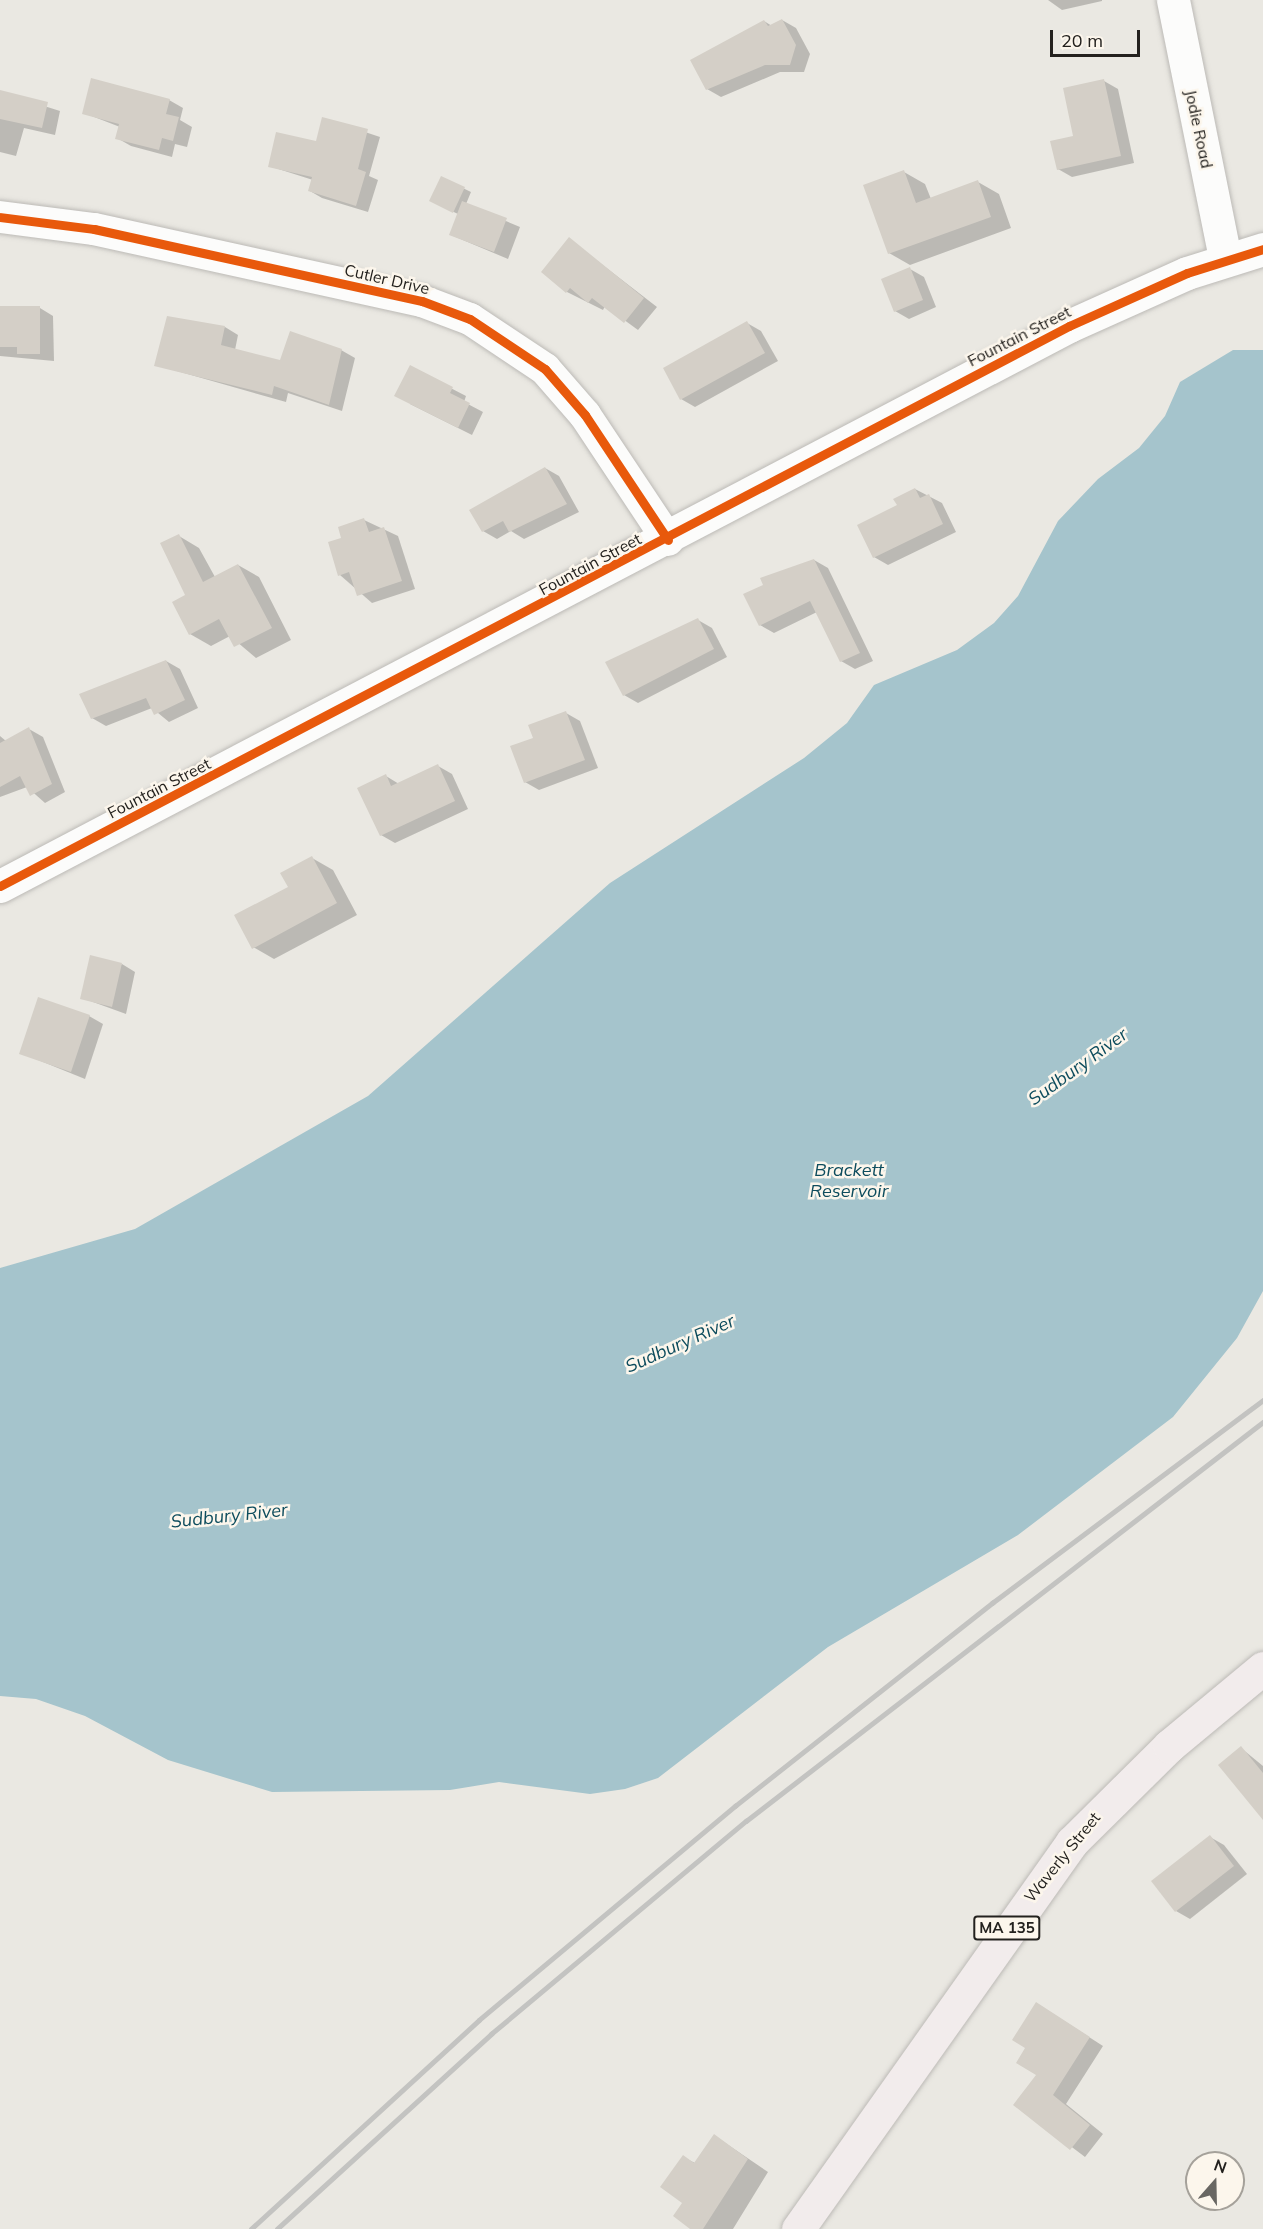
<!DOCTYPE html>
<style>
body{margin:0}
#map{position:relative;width:1263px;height:2229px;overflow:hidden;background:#eae8e2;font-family:Mulish,sans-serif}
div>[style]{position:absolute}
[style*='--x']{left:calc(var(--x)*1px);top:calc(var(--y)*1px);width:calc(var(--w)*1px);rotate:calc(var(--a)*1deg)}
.water>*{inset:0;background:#a5c4cc}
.shadow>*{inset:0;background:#0003}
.building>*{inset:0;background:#d4cfc7}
.roads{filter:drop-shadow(0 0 2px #bcbab6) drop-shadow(0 0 2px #bcbab6)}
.minor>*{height:32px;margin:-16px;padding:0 16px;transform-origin:16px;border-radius:16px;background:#fcfcfb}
.tertiary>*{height:33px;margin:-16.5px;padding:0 16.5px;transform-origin:16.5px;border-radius:16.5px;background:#fcfcfb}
.primary>*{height:33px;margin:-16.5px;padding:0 16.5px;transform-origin:16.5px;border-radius:16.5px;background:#f2ecec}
.rail>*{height:4.5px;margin:-2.25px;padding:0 2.25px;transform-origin:2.25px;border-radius:2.25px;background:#c3c3c1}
.cycleway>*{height:9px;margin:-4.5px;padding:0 4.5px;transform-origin:4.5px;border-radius:4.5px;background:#e8590c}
span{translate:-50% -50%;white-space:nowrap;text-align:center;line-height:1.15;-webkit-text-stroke:5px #fcf6ec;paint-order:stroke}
.shield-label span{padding:2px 4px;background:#fcf6ec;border:2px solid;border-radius:4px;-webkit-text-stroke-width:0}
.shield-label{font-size:15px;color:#23211e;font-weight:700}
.street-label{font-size:16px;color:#23211e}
.water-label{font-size:18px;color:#0d4c5d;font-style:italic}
.north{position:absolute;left:1185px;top:2151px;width:60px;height:60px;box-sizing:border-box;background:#fcf6ec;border:2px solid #a5a19a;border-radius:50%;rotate:20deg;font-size:16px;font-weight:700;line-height:24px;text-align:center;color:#23211e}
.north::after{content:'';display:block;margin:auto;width:21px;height:27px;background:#696763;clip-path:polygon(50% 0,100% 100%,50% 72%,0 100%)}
.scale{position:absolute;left:1050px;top:30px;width:90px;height:27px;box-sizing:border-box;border:3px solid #23211e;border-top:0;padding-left:8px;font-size:18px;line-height:21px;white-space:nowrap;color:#23211e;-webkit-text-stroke:4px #fcf6ec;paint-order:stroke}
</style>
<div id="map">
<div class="water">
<i style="clip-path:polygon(1233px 350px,1263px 350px,1263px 1291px,1237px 1338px,1173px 1417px,1018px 1535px,828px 1647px,658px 1778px,625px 1789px,590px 1794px,499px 1782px,450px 1790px,272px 1792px,168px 1760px,85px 1716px,36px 1699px,0 1696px,0 1268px,135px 1229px,368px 1096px,610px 883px,804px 758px,847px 723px,874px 685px,957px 650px,994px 623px,1018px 596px,1058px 521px,1098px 479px,1139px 448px,1165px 416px,1180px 382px)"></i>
</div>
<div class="shadow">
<i style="clip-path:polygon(1048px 0,1102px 0,1102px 1px,1062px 10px)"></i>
<i style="clip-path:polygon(782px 20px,796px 28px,810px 54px,804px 72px,780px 72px,721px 97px,707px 89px,764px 21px,772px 26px)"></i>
<i style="clip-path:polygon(1104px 81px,1118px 89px,1134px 163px,1072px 177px,1058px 169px)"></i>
<i style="clip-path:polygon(0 92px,60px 111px,55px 135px,24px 128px,16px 156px,0 152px)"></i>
<i style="clip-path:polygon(169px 100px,183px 108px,180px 120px,192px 127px,187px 147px,175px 144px,172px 157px,131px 146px,117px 138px,120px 127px,84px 113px)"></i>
<i style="clip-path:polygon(323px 118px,380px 137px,369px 176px,378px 180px,368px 212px,322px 198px,310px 191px,313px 180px,269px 166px,317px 143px)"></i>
<i style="clip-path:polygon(904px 172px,925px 184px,931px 199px,978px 182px,999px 194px,1011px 228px,910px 265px,889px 253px)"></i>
<i style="clip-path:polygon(442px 178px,471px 192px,466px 204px,520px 227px,508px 259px,451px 235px,458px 214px,437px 204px)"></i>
<i style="clip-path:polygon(569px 239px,657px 307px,638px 330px,605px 306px,603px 310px,567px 292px)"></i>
<i style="clip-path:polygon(910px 269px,924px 277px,936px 307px,909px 319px,895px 311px)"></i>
<i style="clip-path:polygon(0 308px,40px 308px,53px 316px,54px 361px,0 356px)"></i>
<i style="clip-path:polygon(747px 323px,761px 331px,778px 361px,695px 407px,681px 399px)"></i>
<i style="clip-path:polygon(225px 327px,238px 335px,235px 350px,281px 362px,341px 350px,355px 358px,342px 411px,288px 393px,286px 402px,156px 365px)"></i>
<i style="clip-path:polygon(410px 367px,466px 396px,464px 402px,483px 412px,472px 435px,410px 404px)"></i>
<i style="clip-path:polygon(545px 468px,559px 476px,579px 512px,524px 539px,511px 531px,497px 539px,483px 531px,471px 511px)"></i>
<i style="clip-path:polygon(915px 489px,942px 503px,956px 532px,888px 565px,874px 557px,859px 525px,899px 505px)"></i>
<i style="clip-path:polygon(364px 520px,398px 536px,415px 589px,372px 603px,340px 575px,343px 539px)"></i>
<i style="clip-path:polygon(179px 536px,199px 548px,215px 577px,238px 565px,259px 577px,291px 640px,256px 658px,230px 636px,211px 646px,190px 634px)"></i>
<i style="clip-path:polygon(814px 560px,828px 568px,873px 661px,855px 669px,841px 661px,817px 612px,774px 633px,760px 625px)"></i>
<i style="clip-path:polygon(698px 620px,712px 628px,727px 657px,638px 703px,624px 695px)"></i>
<i style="clip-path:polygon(166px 661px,180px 669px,198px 708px,169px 722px,152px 708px,106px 726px,92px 718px)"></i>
<i style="clip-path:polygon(566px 713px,580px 721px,598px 768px,539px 790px,525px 782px,535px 739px)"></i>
<i style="clip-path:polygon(29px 729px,43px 737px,65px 792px,45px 803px,27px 787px,0 797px,0 736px,6px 741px)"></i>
<i style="clip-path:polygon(438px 766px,452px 774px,468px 809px,395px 843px,381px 835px,386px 776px,399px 784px)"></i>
<i style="clip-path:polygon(312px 858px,333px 870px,357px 915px,274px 959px,253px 947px)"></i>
<i style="clip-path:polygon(122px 964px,135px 972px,126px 1014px,82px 998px)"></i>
<i style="clip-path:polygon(89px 1016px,103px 1024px,85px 1079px,21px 1053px)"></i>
<i style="clip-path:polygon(1241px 1748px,1263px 1766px,1263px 1810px)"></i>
<i style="clip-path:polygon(1210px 1837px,1224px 1845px,1247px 1874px,1190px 1919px,1176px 1911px)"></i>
<i style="clip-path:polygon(1050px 2012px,1103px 2046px,1066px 2104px,1103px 2134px,1085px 2157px,1015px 2104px,1038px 2075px)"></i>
<i style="clip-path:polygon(715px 2136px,768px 2172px,733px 2229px,693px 2229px,684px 2202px,683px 2157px,695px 2163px)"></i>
</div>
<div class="building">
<i style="clip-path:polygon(782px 19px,796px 45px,790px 65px,765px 65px,706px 90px,690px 60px,764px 20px,768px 26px)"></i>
<i style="clip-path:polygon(91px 78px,170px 99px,166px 114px,179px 117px,173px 141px,162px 138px,159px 150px,115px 139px,119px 124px,82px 114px)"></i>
<i style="clip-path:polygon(1104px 79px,1121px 156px,1057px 170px,1050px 141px,1073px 136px,1063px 88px)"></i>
<i style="clip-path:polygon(0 90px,48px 102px,42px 128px,0 119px)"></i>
<i style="clip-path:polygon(322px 117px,368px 129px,358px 169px,366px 172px,356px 206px,308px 191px,312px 177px,268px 167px,276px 132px,316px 141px)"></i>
<i style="clip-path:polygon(904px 170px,916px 203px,978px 180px,991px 217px,888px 254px,863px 185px)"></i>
<i style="clip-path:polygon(441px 176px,465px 187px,453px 213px,429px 201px)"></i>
<i style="clip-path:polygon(462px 201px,507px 218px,494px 252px,449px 235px)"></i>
<i style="clip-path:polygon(569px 237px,644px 298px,624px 323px,592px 298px,588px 303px,570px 288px,566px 293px,541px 272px)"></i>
<i style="clip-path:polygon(910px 267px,923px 300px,894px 312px,881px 279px)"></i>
<i style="clip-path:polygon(0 306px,40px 306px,40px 354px,17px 354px,17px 347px,0 347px)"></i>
<i style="clip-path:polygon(167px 316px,225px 326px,221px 345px,280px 360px,290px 331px,342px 349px,329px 405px,274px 386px,272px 395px,154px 366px)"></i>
<i style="clip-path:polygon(747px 321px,765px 353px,680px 400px,663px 368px)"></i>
<i style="clip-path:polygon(410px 365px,453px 387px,450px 393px,470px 403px,458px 428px,394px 396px)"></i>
<i style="clip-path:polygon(545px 467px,567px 504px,509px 532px,503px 521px,482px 532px,469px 510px)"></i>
<i style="clip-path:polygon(915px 488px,920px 498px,929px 494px,943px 524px,873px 558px,857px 525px,897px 505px,893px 499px)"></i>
<i style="clip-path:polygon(364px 518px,369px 532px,384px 527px,402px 581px,357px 596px,349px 572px,338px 576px,328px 542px,341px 538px,338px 527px)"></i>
<i style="clip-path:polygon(179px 534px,203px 582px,238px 564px,272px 628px,234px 647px,219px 619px,189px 635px,172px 602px,185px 595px,160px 543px)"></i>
<i style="clip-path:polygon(814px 559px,860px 653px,840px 662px,810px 601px,759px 626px,743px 594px,763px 585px,760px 578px)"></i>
<i style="clip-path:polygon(698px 618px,714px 649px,623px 696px,605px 662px)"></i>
<i style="clip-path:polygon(166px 660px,185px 700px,154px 715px,146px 698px,91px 719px,79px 694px)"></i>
<i style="clip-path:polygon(566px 711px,585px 760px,524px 783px,510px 746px,533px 738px,528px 725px)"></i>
<i style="clip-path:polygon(29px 727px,52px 784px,30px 796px,20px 776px,0 787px,0 743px)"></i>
<i style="clip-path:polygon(438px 764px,455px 801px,380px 836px,357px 788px,386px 774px,391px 786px)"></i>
<i style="clip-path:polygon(312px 856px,337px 903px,252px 949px,234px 915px,288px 887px,280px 873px)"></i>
<i style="clip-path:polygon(90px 955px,122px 963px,112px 1007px,80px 999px)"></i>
<i style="clip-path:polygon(38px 997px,90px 1015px,71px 1072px,19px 1054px)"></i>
<i style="clip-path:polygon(1241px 1746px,1263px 1773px,1263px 1820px,1218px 1765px)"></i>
<i style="clip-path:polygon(1210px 1835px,1234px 1866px,1175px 1912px,1151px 1881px)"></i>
<i style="clip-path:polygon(1036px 2002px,1090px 2037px,1053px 2095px,1090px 2125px,1070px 2150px,1013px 2105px,1036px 2075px,1016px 2063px,1025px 2048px,1012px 2040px)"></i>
<i style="clip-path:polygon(714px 2134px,748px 2159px,703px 2229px,690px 2229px,673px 2216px,682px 2203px,660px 2187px,683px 2155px,694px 2163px)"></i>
</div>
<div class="roads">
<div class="minor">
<i style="--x:0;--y:217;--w:95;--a:7.3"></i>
<i style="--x:94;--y:229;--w:336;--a:12.4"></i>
<i style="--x:422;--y:301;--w:51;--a:20.6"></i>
<i style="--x:470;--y:319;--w:90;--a:33.7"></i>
<i style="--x:545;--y:369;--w:61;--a:49"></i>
<i style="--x:585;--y:415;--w:150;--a:56.4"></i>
</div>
<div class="tertiary">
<i style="--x:1173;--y:0;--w:263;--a:78.6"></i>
<i style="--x:0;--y:886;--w:1207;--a:-27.65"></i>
<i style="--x:1069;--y:326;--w:129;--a:-24.2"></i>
<i style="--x:1187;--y:273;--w:80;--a:-17.5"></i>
</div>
<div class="primary">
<i style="--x:798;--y:2229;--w:474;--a:-54.7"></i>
<i style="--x:1072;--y:1842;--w:136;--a:-44.7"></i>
<i style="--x:1169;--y:1746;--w:122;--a:-39.7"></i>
</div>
</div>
<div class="rail">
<i style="--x:251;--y:2229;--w:309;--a:-42.5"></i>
<i style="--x:479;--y:2020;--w:334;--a:-39.9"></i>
<i style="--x:735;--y:1806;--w:328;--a:-38.3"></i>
<i style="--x:992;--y:1603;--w:339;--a:-36.8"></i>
<i style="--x:277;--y:2229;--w:290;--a:-42.3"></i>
<i style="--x:491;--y:2034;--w:332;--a:-39.9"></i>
<i style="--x:746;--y:1821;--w:653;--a:-37.66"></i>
</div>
<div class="cycleway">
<i style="--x:0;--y:217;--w:95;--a:7.3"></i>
<i style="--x:94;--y:229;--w:336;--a:12.4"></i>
<i style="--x:422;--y:301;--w:51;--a:20.6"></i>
<i style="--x:470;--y:319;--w:90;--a:33.7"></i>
<i style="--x:545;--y:369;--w:61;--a:49"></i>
<i style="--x:585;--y:415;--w:150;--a:56.4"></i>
<i style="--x:0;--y:886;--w:1207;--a:-27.65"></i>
<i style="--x:1069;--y:326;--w:129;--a:-24.2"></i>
<i style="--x:1187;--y:273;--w:80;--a:-17.5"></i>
</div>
<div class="shield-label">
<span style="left:1007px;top:1928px">MA 135</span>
</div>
<div class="street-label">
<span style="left:1199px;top:129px;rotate:78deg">Jodie Road</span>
<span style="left:387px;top:279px;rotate:13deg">Cutler Drive</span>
<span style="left:1019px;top:336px;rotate:-27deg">Fountain Street</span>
<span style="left:590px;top:564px;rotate:-28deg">Fountain Street</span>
<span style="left:159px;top:788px;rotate:-27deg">Fountain Street</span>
<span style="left:1062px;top:1857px;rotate:-51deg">Waverly Street</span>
</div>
<div class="water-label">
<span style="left:1078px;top:1067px;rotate:-36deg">Sudbury River</span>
<span style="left:849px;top:1181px">Brackett<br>Reservoir</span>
<span style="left:680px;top:1344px;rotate:-24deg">Sudbury River</span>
<span style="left:229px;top:1516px;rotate:-6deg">Sudbury River</span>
</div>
<div class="north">N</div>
<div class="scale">20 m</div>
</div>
